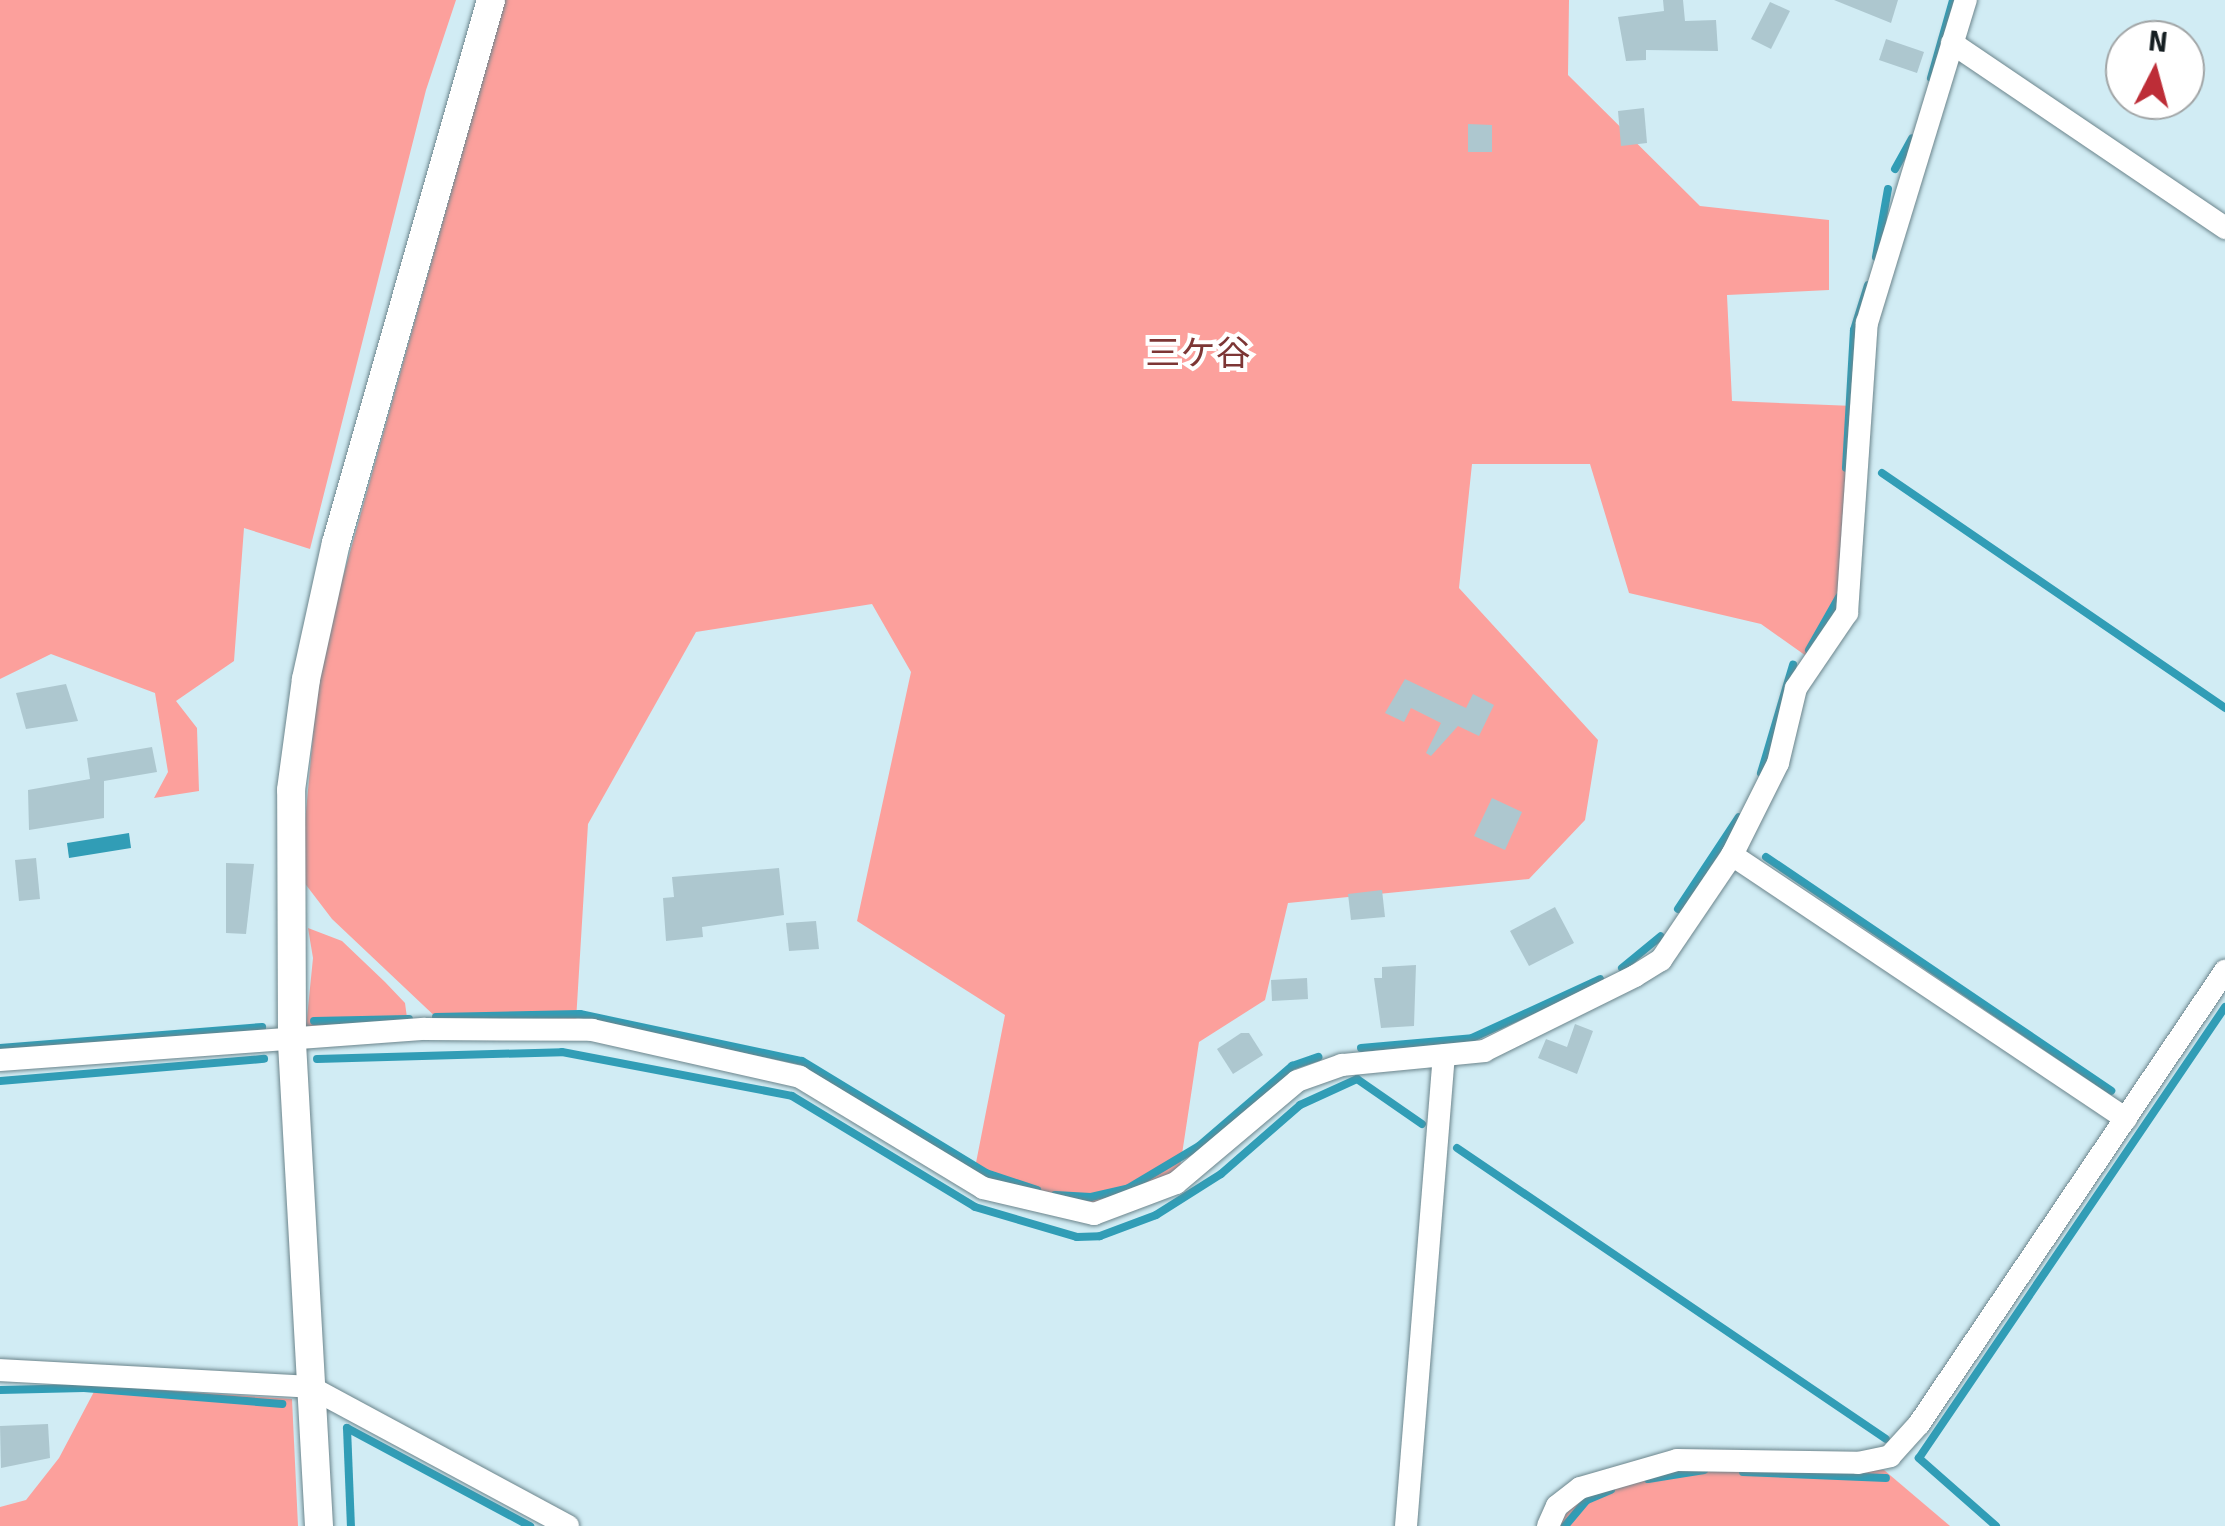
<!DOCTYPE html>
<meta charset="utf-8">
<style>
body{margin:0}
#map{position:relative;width:2225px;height:1526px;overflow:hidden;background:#d1ecf4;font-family:Signika,"Noto Sans JP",sans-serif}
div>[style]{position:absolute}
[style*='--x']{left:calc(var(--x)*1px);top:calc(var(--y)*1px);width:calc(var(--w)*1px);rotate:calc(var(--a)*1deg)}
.green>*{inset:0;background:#fca09c}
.water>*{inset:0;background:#319db6}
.stream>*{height:8px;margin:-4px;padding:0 4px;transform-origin:4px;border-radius:4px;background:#319db6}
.building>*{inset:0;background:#adc7cf}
.roads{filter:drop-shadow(0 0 2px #6c858c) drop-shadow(0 0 2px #6c858c)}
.minor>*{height:22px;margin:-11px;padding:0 11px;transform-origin:11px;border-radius:11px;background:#fff}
.tertiary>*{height:28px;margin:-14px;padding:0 14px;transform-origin:14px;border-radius:14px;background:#fff}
span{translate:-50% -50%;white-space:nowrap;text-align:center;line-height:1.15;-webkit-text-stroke:8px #fff;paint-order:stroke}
.quarter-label{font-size:35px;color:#7d3635}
.north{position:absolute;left:2105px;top:20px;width:100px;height:100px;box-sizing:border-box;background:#fff;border:2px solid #a1a5a6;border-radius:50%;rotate:6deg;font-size:28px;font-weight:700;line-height:40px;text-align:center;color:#151e21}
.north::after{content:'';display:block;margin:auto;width:35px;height:45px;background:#bd2d37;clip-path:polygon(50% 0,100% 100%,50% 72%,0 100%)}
</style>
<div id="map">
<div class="green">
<i style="clip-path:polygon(0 0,456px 0,426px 90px,310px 549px,244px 528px,234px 661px,176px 701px,197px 728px,199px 791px,154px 798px,168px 772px,155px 693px,51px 654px,0 679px)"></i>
<i style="clip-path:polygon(505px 0,1569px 0,1568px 75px,1700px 206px,1829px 220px,1829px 290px,1727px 295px,1732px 401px,1854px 406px,1841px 606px,1809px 658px,1761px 624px,1629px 593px,1590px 464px,1472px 464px,1459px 588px,1598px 740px,1585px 820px,1529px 879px,1288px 903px,1265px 1000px,1199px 1042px,1179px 1174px,1092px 1204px,1043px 1198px,974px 1173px,1005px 1015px,857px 921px,911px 672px,872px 604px,696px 632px,588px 824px,576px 1021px,441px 1022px,332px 919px,300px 877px,317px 692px,340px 588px)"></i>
<i style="clip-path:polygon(308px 928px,342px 941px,385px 982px,405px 1003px,408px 1025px,306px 1028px,313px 958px)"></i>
<i style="clip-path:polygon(97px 1386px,292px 1399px,298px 1526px,0 1526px,0 1507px,26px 1500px,59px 1458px)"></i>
<i style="clip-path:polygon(1703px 1467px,1884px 1470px,1950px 1526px,1557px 1526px,1580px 1496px,1642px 1475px)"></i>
</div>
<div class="water">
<i style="clip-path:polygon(129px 833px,131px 848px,69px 858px,67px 843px)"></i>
</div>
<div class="stream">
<i style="--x:1931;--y:78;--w:81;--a:-74.2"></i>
<i style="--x:1895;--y:169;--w:35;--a:-61"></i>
<i style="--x:1876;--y:257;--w:69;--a:-80"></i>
<i style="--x:1846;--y:468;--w:138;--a:-86.7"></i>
<i style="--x:1854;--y:330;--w:47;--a:-72.7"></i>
<i style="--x:1882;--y:473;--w:416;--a:34.4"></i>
<i style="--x:1809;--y:650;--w:61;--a:-60.5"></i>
<i style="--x:1761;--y:773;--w:113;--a:-73.5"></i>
<i style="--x:1766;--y:857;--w:417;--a:34.1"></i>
<i style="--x:1678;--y:909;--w:110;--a:-56.5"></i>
<i style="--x:1622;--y:968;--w:50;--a:-39.4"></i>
<i style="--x:436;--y:1017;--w:144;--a:-1.2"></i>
<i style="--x:580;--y:1014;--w:227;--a:12"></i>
<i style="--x:802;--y:1061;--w:215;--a:31.3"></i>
<i style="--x:986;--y:1173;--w:54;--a:18.4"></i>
<i style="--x:314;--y:1021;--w:95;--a:-1.2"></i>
<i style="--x:0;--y:1048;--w:263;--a:-4.6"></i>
<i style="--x:1361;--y:1048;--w:111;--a:-5.1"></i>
<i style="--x:1472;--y:1038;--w:141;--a:-24.7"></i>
<i style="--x:317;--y:1059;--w:245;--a:-1.6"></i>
<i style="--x:562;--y:1052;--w:234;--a:10.8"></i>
<i style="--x:792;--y:1096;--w:214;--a:31.2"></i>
<i style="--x:975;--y:1207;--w:106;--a:16.4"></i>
<i style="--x:1077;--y:1237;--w:23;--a:-2"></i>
<i style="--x:1100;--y:1236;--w:60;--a:-20.6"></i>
<i style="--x:1156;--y:1215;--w:77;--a:-32.2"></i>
<i style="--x:1221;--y:1174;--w:105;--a:-41.1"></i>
<i style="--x:1300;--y:1105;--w:63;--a:-24.5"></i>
<i style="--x:1357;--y:1079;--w:79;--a:34.7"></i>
<i style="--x:0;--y:1081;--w:265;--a:-4.8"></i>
<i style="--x:1457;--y:1148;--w:518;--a:34.15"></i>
<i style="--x:1055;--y:1195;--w:36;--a:3"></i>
<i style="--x:1091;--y:1197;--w:37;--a:-13"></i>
<i style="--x:1127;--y:1189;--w:84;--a:-30.8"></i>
<i style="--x:1199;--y:1146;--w:123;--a:-40.7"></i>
<i style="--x:1292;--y:1066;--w:28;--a:-19"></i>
<i style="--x:0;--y:1390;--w:84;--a:-1.4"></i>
<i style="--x:84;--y:1388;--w:199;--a:4.6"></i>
<i style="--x:347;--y:1428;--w:208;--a:28.2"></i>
<i style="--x:347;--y:1428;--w:98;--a:87.7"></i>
<i style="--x:1743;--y:1472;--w:143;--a:2.4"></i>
<i style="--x:1648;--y:1479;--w:57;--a:-9.1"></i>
<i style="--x:1565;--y:1526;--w:34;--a:-50"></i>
<i style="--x:1587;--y:1500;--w:26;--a:-23"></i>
<i style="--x:1996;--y:1526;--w:103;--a:-138.6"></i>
<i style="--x:1919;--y:1458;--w:545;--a:-55.84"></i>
</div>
<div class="building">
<i style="clip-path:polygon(1663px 0,1683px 0,1685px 21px,1716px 20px,1718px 51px,1646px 50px,1646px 60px,1626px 61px,1618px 17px,1664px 11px)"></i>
<i style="clip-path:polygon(1834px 0,1898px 0,1891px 23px)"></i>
<i style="clip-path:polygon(1770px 2px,1790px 11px,1771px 49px,1751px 39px)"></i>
<i style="clip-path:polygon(1886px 39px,1924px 52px,1917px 73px,1879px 60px)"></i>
<i style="clip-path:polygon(1644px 108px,1647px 143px,1621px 146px,1618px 111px)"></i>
<i style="clip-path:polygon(1468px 124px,1492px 125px,1492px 152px,1468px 152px)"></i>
<i style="clip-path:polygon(1405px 679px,1466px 708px,1473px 694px,1494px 705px,1479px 736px,1458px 726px,1431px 756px,1426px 753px,1441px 723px,1411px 708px,1404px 722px,1385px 713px)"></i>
<i style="clip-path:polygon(66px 684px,78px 721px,26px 729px,16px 693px)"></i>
<i style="clip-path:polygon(152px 747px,157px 772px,104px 781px,104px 818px,29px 830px,28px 790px,90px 779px,87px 758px)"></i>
<i style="clip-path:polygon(1492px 798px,1522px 812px,1505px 850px,1474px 836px)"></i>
<i style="clip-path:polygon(36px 858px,40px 899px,19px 901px,15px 860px)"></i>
<i style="clip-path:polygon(226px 863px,254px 864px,246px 934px,226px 933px)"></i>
<i style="clip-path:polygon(779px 868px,784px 915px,702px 927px,703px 937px,666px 941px,663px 898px,674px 897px,672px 877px)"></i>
<i style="clip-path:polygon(1382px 890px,1385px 917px,1351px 920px,1348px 894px)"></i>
<i style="clip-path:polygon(1555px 907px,1574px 943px,1529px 966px,1510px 931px)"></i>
<i style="clip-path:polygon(816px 921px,819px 949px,789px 951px,786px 923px)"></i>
<i style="clip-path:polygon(1416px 965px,1414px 1026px,1381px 1028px,1374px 978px,1382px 978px,1382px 967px)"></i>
<i style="clip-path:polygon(1307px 978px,1308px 999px,1272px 1001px,1271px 980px)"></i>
<i style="clip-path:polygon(1575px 1024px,1593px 1031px,1577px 1074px,1538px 1058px,1546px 1039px,1567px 1047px)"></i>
<i style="clip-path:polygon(1241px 1033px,1249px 1033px,1263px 1055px,1233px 1074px,1217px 1049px)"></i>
<i style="clip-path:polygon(48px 1424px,50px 1458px,1px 1468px,0 1426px)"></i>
</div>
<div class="roads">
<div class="minor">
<i style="--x:1952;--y:43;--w:330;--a:34.1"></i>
<i style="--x:1732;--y:855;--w:474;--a:33.8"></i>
<i style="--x:0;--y:1060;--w:426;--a:-4.2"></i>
<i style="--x:425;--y:1029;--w:167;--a:0.3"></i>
<i style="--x:592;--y:1030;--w:213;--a:12.7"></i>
<i style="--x:800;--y:1077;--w:214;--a:31.2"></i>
<i style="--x:983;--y:1188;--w:114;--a:13.2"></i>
<i style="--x:1094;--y:1214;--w:88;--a:-20.7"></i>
<i style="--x:1176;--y:1183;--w:158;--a:-40.1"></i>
<i style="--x:1297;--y:1081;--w:48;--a:-19.6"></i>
<i style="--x:1342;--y:1065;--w:143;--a:-5.6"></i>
<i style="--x:1484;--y:1051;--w:169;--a:-26.4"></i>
<i style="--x:1635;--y:976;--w:31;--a:-32"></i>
<i style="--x:1661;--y:960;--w:127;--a:-55.9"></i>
<i style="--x:1732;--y:855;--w:103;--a:-63.4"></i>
<i style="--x:1778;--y:763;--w:77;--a:-76.5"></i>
<i style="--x:1796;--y:688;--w:91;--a:-55.8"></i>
<i style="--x:1847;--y:613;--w:291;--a:-86.1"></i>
<i style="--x:1867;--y:323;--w:338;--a:-73"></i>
<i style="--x:0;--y:1370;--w:310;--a:3.1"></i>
<i style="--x:310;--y:1387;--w:293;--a:28.3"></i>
<i style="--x:1406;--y:1526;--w:472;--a:-85.4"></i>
<i style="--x:1548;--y:1526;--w:22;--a:-66"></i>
<i style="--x:1557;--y:1506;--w:29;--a:-38"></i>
<i style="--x:1580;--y:1488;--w:101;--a:-16.1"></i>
<i style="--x:1677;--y:1460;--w:181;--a:0.9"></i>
<i style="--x:1858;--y:1463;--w:33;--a:-12"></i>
<i style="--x:1890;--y:1456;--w:43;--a:-47.8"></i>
<i style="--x:1919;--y:1424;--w:547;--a:-55.96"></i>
</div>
<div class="tertiary">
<i style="--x:319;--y:1526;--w:488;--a:-93.2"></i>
<i style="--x:292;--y:1039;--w:249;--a:-90.2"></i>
<i style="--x:291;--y:790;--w:112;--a:-82.3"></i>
<i style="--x:306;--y:679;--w:139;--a:-77.6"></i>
<i style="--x:336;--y:543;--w:565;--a:-74.07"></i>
</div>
</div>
<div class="quarter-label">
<span style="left:1198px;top:354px">三ケ谷</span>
</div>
<div class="north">N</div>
</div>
